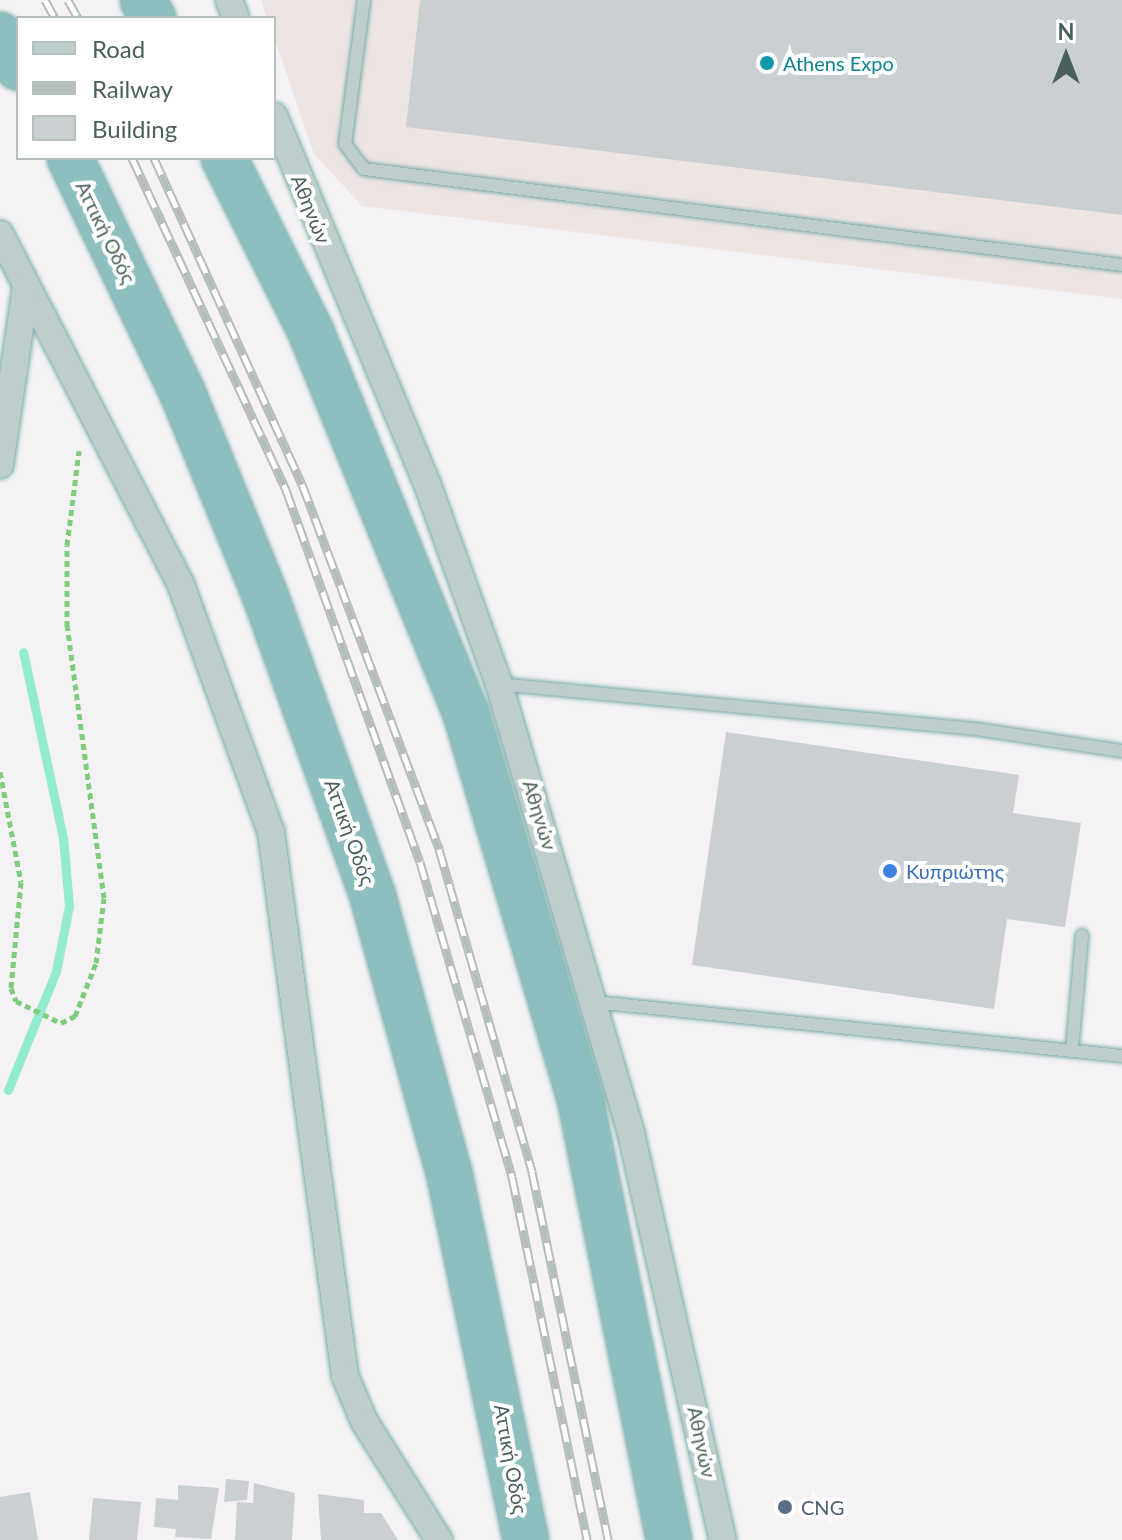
<!DOCTYPE html>
<meta charset="utf-8">
<style>
body{margin:0}
#map{position:relative;width:1122px;height:1540px;overflow:hidden;background:#f4f2f4;font-family:Lato,sans-serif}
div>[style]{position:absolute}
[style*='--x']{left:calc(var(--x)*1px);top:calc(var(--y)*1px);width:calc(var(--w)*1px);rotate:calc(var(--a)*1deg)}
.commercial>*{inset:0;background:#eee5e3}
.stream>*{height:9px;margin:-4.5px;padding:0 4.5px;transform-origin:4.5px;border-radius:4.5px;background:#92ebce}
.building>*{inset:0;background:#cad0d1}
.path>*{height:5px;margin-top:-2.5px;transform-origin:0;background:repeating-linear-gradient(90deg,#7ecd7c 0 6px,transparent 0 10px)}
.roads{filter:drop-shadow(0 0 2px #77abaa) drop-shadow(0 0 2px #77abaa)}
.service>*{height:12px;margin:-6px;padding:0 6px;transform-origin:6px;border-radius:6px;background:#bececd}
.minor>*{height:26px;margin:-13px;padding:0 13px;transform-origin:13px;border-radius:13px;background:#bececd}
.motorway>*{height:44px;margin:-22px;padding:0 22px;transform-origin:22px;border-radius:22px;background:#8cbfbe}
.rail>*{height:9px;margin-top:-4.5px;transform-origin:0;background:repeating-linear-gradient(90deg,#fff 0 18px,#b5bcbc 0 36px);box-sizing:border-box;border-block:2px solid #b5bcbc}
.dots>*{width:22px;height:22px;translate:-50% -50%;box-sizing:border-box;border:4px solid #fff;border-radius:50%}
span{translate:-50% -50%;white-space:nowrap;text-align:center;line-height:1.15;-webkit-text-stroke:8px #fff;paint-order:stroke}
.culture-label{font-size:20px;color:#0d838f}
.left{translate:0 -50%;text-align:left}
.street-label{font-size:20px;color:#4a605e}
.shop-label{font-size:20px;color:#366cbe}
.service-label{font-size:20px;color:#4e5e75}
.legend{position:absolute;left:16px;top:16px;width:260px;height:144px;box-sizing:border-box;background:#fff;border:2px solid #b7bfbf;margin:0;padding:10px 14px;list-style:none;font-size:24px;color:#4a605e}
.legend li{display:flex;align-items:center;gap:16px;height:40px}
.legend b{width:40px;border:2px solid #b7bfbf}
.north{position:absolute;left:1026px;top:16px;width:80px;height:80px;-webkit-text-stroke:6px #fff;paint-order:stroke;rotate:0deg;font-size:22px;font-weight:700;line-height:32px;text-align:center;color:#4a605e}
.north::after{content:'';display:block;margin:auto;width:28px;height:36px;background:#4a605e;clip-path:polygon(50% 0,100% 100%,50% 72%,0 100%)}
</style>
<div id="map">
<div class="commercial">
<i style="clip-path:polygon(261px 0,1122px 0,1122px 299px,362px 206px,314px 154px,274px 37px,274px 18px,267px 18px)"></i>
</div>
<div class="stream">
<i style="--x:8;--y:1090;--w:128;--a:-68"></i>
<i style="--x:56;--y:971;--w:66;--a:-78.7"></i>
<i style="--x:69;--y:906;--w:68;--a:-95"></i>
<i style="--x:63;--y:838;--w:190;--a:-102.1"></i>
</div>
<div class="building">
<i style="clip-path:polygon(420px 0,1122px 0,1122px 215px,406px 127px)"></i>
<i style="clip-path:polygon(726px 732px,1019px 775px,1013px 813px,1081px 823px,1065px 927px,1007px 919px,994px 1009px,692px 965px)"></i>
<i style="clip-path:polygon(226px 1479px,249px 1481px,247px 1500px,224px 1502px)"></i>
<i style="clip-path:polygon(254px 1483px,295px 1493px,292px 1540px,235px 1540px,237px 1502px,253px 1503px)"></i>
<i style="clip-path:polygon(178px 1485px,219px 1488px,211px 1539px,175px 1537px,176px 1529px,154px 1527px,156px 1498px,178px 1500px)"></i>
<i style="clip-path:polygon(30px 1492px,38px 1540px,0 1540px,0 1497px)"></i>
<i style="clip-path:polygon(318px 1494px,364px 1500px,364px 1513px,381px 1513px,398px 1540px,321px 1540px)"></i>
<i style="clip-path:polygon(93px 1498px,141px 1502px,137px 1540px,89px 1540px)"></i>
</div>
<div class="path">
<i style="--x:0;--y:772;--w:112;--a:79.2"></i>
<i style="--x:21;--y:882;--w:106;--a:95.4"></i>
<i style="--x:11;--y:988;--w:14;--a:69"></i>
<i style="--x:16;--y:1001;--w:50;--a:26.1"></i>
<i style="--x:61;--y:1023;--w:16;--a:-27"></i>
<i style="--x:75;--y:1016;--w:57;--a:-68.4"></i>
<i style="--x:96;--y:963;--w:65;--a:-83"></i>
<i style="--x:104;--y:898;--w:275;--a:-97.7"></i>
<i style="--x:67;--y:626;--w:81;--a:-90"></i>
<i style="--x:67;--y:545;--w:95;--a:-82.7"></i>
</div>
<div class="roads">
<div class="service">
<i style="--x:364;--y:0;--w:145;--a:97.5"></i>
<i style="--x:345;--y:144;--w:31;--a:53"></i>
<i style="--x:364;--y:169;--w:764;--a:7.22"></i>
<i style="--x:499;--y:684;--w:479;--a:5.4"></i>
<i style="--x:976;--y:729;--w:148;--a:8.6"></i>
<i style="--x:594;--y:1002;--w:531;--a:5.84"></i>
<i style="--x:1072;--y:1050;--w:115;--a:-85"></i>
</div>
<div class="minor">
<i style="--x:229;--y:0;--w:19;--a:69"></i>
<i style="--x:274;--y:116;--w:401;--a:67.4"></i>
<i style="--x:428;--y:486;--w:210;--a:70.3"></i>
<i style="--x:499;--y:684;--w:468;--a:73.6"></i>
<i style="--x:631;--y:1133;--w:417;--a:77.3"></i>
<i style="--x:0;--y:234;--w:395;--a:62.7"></i>
<i style="--x:181;--y:585;--w:263;--a:70"></i>
<i style="--x:271;--y:832;--w:549;--a:82.25"></i>
<i style="--x:345;--y:1376;--w:49;--a:67.1"></i>
<i style="--x:364;--y:1421;--w:141;--a:57.8"></i>
<i style="--x:0;--y:465;--w:181;--a:-81.7"></i>
</div>
<div class="motorway">
<i style="--x:143;--y:0;--w:21;--a:61"></i>
<i style="--x:0;--y:35;--w:37;--a:61"></i>
<i style="--x:70;--y:158;--w:262;--a:64.4"></i>
<i style="--x:183;--y:394;--w:217;--a:67.8"></i>
<i style="--x:265;--y:595;--w:321;--a:70.3"></i>
<i style="--x:373;--y:897;--w:285;--a:74.6"></i>
<i style="--x:449;--y:1172;--w:376;--a:78.2"></i>
<i style="--x:224;--y:158;--w:195;--a:63.4"></i>
<i style="--x:311;--y:332;--w:412;--a:67.9"></i>
<i style="--x:466;--y:714;--w:406;--a:73.5"></i>
<i style="--x:581;--y:1103;--w:446;--a:78.6"></i>
</div>
</div>
<div class="rail">
<i style="--x:45;--y:0;--w:21;--a:61"></i>
<i style="--x:68;--y:0;--w:21;--a:61"></i>
<i style="--x:132;--y:158;--w:366;--a:65.1"></i>
<i style="--x:286;--y:490;--w:395;--a:70.2"></i>
<i style="--x:420;--y:862;--w:328;--a:73.7"></i>
<i style="--x:512;--y:1177;--w:371;--a:78.3"></i>
<i style="--x:154;--y:158;--w:358;--a:65.6"></i>
<i style="--x:302;--y:484;--w:390;--a:69.4"></i>
<i style="--x:439;--y:849;--w:336;--a:73.9"></i>
<i style="--x:532;--y:1172;--w:376;--a:78.3"></i>
</div>
<div class="dots">
<i style="left:767px;top:63px;background:#0f9aa8"></i>
<i style="left:890px;top:871px;background:#3f7fe0"></i>
<i style="left:785px;top:1507px;background:#5c6f8a"></i>
</div>
<div class="culture-label">
<span class="left" style="left:783px;top:63px">Athens Expo</span>
</div>
<div class="street-label">
<span style="left:311px;top:209px;rotate:68deg">Αθηνών</span>
<span style="left:106px;top:232px;rotate:64deg">Αττική Οδός</span>
<span style="left:540px;top:815px;rotate:73deg">Αθηνών</span>
<span style="left:350px;top:832px;rotate:70deg">Αττική Οδός</span>
<span style="left:702px;top:1442px;rotate:78deg">Αθηνών</span>
<span style="left:511px;top:1459px;rotate:80deg">Αττική Οδός</span>
</div>
<div class="shop-label">
<span class="left" style="left:906px;top:871px">Κυπριώτης</span>
</div>
<div class="service-label">
<span class="left" style="left:801px;top:1507px">CNG</span>
</div>
<ul class="legend">
<li><b style="height:10px;background:#bececd"></b>Road</li>
<li><b style="height:10px;background:#b5bcbc"></b>Railway</li>
<li><b style="height:22px;background:#cad0d1"></b>Building</li>
</ul>
<div class="north">N</div>
</div>
